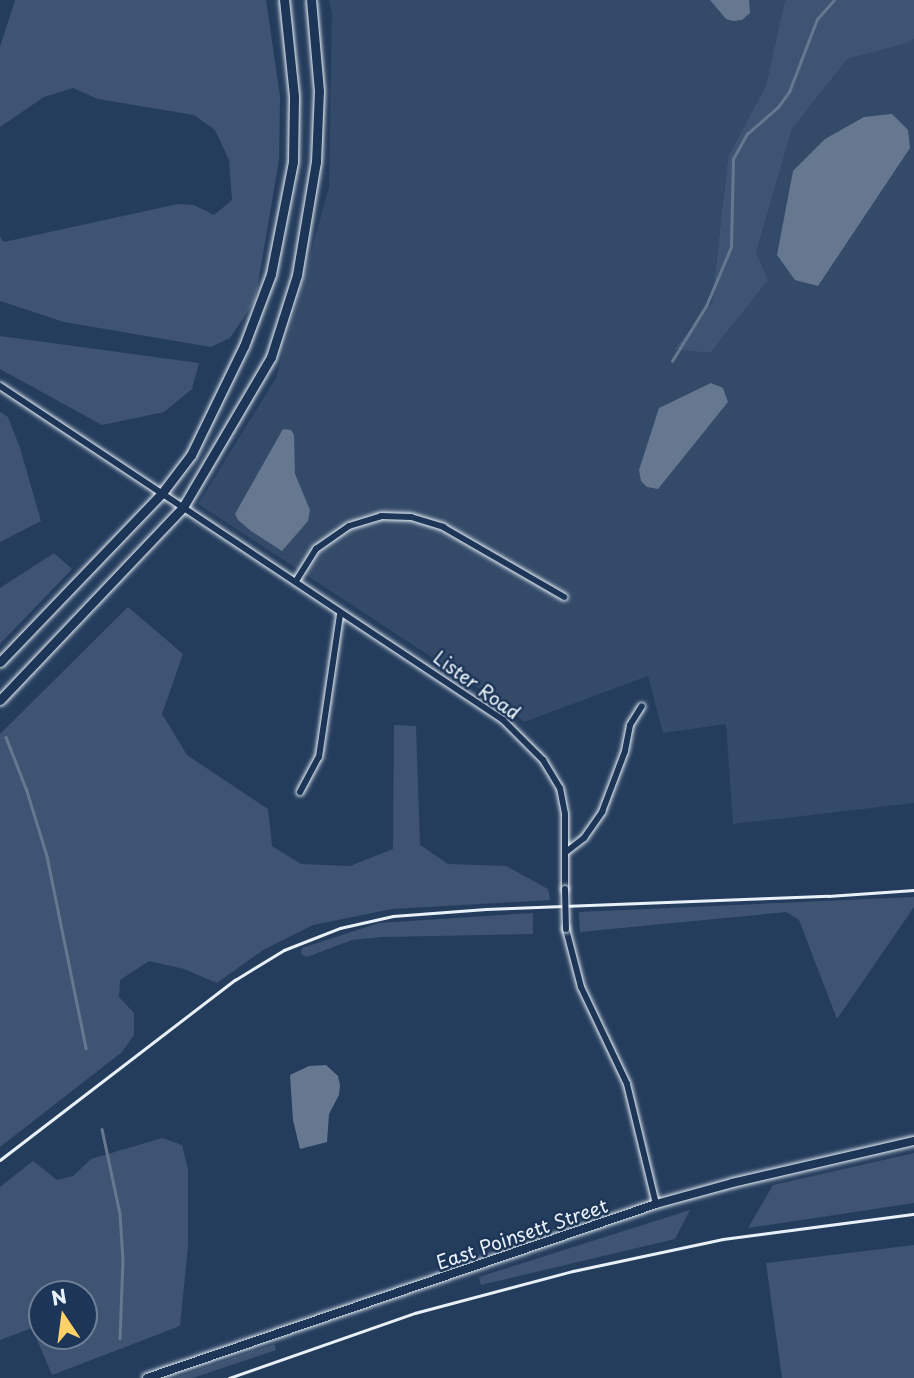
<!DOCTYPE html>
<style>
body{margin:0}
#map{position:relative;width:914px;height:1378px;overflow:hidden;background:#253d5d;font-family:"Playpen Sans",sans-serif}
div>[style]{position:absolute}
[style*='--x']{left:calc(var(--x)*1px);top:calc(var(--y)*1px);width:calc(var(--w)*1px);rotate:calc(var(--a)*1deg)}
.built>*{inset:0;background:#334a68}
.green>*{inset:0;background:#3e5472}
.water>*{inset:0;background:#657890}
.stream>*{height:2.5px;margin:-1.25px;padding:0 1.25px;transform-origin:1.25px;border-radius:1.25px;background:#657890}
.roads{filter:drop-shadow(0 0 2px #e8f1f8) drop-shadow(0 0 2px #e8f1f8)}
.street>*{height:6px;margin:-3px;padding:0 3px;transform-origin:3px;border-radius:3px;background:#1d3557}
.secondary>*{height:8px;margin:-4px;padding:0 4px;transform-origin:4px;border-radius:4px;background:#1d3557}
.primary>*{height:9px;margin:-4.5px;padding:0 4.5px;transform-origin:4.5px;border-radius:4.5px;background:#1d3557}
.rail>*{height:2.5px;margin:-1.25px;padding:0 1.25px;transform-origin:1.25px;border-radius:1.25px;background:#e8f1f8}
.bridges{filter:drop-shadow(0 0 2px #e8f1f8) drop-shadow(0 0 2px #e8f1f8)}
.street-bridge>*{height:6px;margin:-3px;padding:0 3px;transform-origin:3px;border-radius:3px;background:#1d3557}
span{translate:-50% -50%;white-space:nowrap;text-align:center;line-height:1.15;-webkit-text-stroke:5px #1d3557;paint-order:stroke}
.street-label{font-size:19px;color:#e8f1f8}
.north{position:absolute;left:28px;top:1280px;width:70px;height:70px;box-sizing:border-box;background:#1d3557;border:2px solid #6e8097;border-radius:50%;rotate:347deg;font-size:19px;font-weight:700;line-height:28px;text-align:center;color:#e8f1f8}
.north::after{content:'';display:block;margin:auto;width:24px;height:32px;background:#ffd166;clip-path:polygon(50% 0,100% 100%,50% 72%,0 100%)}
</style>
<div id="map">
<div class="built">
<i style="clip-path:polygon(329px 0,785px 0,766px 85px,728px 157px,712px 302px,674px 348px,710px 353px,756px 253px,792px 129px,847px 58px,907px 43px,914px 39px,914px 803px,733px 824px,726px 724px,663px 733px,648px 676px,524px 722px,506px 706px,198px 504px,276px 378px,329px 187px,332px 12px)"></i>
</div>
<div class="green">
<i style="clip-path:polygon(15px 0,266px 0,280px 96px,279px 160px,255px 301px,230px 338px,211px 347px,64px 322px,0 301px,0 237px,4px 242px,178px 204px,194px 205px,214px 215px,232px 200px,229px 160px,215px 130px,194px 115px,98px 99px,73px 88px,44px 97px,0 127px,0 47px)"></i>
<i style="clip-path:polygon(785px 0,914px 0,914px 39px,907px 43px,847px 59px,792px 129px,756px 253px,768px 280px,710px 353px,674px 349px,712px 302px,728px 157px,766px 85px)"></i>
<i style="clip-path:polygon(0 336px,199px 363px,192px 389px,164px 412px,102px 425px,0 369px)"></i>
<i style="clip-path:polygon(0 412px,8px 417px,20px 448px,41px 521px,0 542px)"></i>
<i style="clip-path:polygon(54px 553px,72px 569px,0 644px,0 588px)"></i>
<i style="clip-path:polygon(128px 607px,183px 654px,162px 714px,187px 755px,268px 809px,272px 846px,301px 864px,350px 866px,393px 849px,394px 725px,416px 726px,420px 845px,448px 864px,506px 866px,548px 889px,550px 900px,392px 909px,313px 925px,263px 950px,217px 983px,184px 969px,149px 961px,120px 980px,119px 997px,134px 1013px,134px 1035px,122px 1052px,0 1147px,0 734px)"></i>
<i style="clip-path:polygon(914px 897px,914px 907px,837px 1019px,799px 920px,786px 912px,580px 932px,579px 912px)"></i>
<i style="clip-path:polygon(533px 913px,533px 934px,381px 937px,352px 940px,307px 957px,301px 954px,302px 948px,379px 923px)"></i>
<i style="clip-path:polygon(evenodd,162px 1138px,182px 1145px,188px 1169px,188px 1246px,180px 1326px,52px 1375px,32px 1328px,0 1340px,0 1187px,33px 1161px,57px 1180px,73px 1176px,91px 1159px,162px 1138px,42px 1294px,84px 1294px,84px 1336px,42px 1336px,42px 1294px)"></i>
<i style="clip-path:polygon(914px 1153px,914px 1203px,748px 1228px,773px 1185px)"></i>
<i style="clip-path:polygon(690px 1210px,675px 1239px,481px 1285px,479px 1277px)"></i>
<i style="clip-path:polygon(914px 1245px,914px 1378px,782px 1378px,766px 1263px)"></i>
<i style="clip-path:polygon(274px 1344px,276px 1350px,193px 1378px,174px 1378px)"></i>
</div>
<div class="water">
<i style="clip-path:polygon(710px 0,749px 0,750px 13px,742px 20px,733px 21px,726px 19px)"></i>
<i style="clip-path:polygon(892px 114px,908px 130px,910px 148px,818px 286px,795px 280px,777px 255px,793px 171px,825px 139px,864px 117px)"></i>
<i style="clip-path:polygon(711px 383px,723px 388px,728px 402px,658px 489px,647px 487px,641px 481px,639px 470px,659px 408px)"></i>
<i style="clip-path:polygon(283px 429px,291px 430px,294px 435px,295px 474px,310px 510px,308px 521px,282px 551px,251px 531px,238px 520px,235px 514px)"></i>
<i style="clip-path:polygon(326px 1065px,338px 1076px,340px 1085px,339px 1095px,329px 1114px,327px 1142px,300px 1149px,293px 1120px,290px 1075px,309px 1066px)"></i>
</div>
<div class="stream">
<i style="--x:672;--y:361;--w:65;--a:-58.3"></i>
<i style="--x:706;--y:306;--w:64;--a:-67"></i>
<i style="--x:731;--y:247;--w:88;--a:-88.7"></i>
<i style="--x:733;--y:159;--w:29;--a:-61"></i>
<i style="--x:747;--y:134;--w:41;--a:-41.1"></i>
<i style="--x:778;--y:107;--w:19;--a:-54"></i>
<i style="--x:789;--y:92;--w:78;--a:-69"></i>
<i style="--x:817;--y:19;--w:25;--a:-48"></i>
<i style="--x:6;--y:737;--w:58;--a:68.7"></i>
<i style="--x:27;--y:791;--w:68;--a:72.9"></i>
<i style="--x:47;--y:856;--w:196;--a:78.5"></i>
<i style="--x:102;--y:1129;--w:87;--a:78"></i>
<i style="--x:120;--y:1214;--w:46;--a:86.3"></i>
<i style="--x:123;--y:1260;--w:78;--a:92.2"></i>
</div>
<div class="roads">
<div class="street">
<i style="--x:0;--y:386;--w:604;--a:33.58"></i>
<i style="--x:503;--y:720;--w:57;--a:45"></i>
<i style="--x:543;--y:760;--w:33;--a:59"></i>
<i style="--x:560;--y:788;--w:26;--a:79"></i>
<i style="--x:565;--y:814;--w:75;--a:90"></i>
<i style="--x:296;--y:581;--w:38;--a:-58"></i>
<i style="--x:316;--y:549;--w:40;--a:-34.9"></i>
<i style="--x:349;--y:526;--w:34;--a:-17"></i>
<i style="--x:381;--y:516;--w:30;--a:2"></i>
<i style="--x:411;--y:517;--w:34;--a:17"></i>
<i style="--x:443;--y:527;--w:140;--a:30"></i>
<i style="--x:300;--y:792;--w:40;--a:-62"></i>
<i style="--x:319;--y:757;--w:145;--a:-81.6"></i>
<i style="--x:566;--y:852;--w:23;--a:-38"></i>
<i style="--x:584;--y:838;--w:32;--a:-55"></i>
<i style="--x:602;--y:812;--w:65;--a:-69.3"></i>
<i style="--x:625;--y:751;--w:26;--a:-79"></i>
<i style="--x:630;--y:725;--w:22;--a:-58"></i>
<i style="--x:566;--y:929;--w:60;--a:75.5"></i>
<i style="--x:581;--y:987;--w:107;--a:64.6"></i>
<i style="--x:627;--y:1084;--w:123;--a:76.4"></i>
</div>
<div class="secondary">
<i style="--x:147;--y:1378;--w:538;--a:-18.87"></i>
<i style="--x:656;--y:1204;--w:79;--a:-15.4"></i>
<i style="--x:732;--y:1183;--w:187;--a:-13"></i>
</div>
<div class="primary">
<i style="--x:0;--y:662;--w:234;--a:-46.2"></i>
<i style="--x:162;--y:493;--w:48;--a:-52.7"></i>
<i style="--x:191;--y:455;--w:121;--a:-64.1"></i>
<i style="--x:244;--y:346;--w:77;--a:-69.4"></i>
<i style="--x:271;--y:274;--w:114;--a:-78.9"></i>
<i style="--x:293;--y:162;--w:66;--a:-89.1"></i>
<i style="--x:294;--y:96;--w:97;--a:-95.9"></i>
<i style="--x:0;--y:700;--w:266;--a:-46.5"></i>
<i style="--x:183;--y:507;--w:174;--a:-59.6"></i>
<i style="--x:271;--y:357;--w:86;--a:-72.4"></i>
<i style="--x:297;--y:275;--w:115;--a:-80.5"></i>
<i style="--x:316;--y:162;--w:71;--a:-87.6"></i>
<i style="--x:319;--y:91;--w:91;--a:-95"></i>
</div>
</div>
<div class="rail">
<i style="--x:0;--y:1160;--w:296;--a:-37.5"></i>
<i style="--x:235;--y:980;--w:57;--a:-31.5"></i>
<i style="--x:284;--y:950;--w:60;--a:-21.4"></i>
<i style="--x:340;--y:928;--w:54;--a:-12.8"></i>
<i style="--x:393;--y:916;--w:93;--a:-4.3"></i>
<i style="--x:486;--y:909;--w:342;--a:-2.2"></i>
<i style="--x:828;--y:896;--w:86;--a:-4"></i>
<i style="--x:229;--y:1378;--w:197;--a:-19.3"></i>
<i style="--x:415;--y:1313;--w:163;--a:-14.9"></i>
<i style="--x:573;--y:1271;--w:153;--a:-12"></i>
<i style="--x:723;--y:1239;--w:193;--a:-7.5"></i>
</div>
<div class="bridges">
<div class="street-bridge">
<i style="--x:565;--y:889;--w:40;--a:88.6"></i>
</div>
</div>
<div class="street-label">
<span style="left:477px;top:685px;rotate:36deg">Lister Road</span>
<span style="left:522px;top:1234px;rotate:-19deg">East Poinsett Street</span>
</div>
<div class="north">N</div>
</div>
